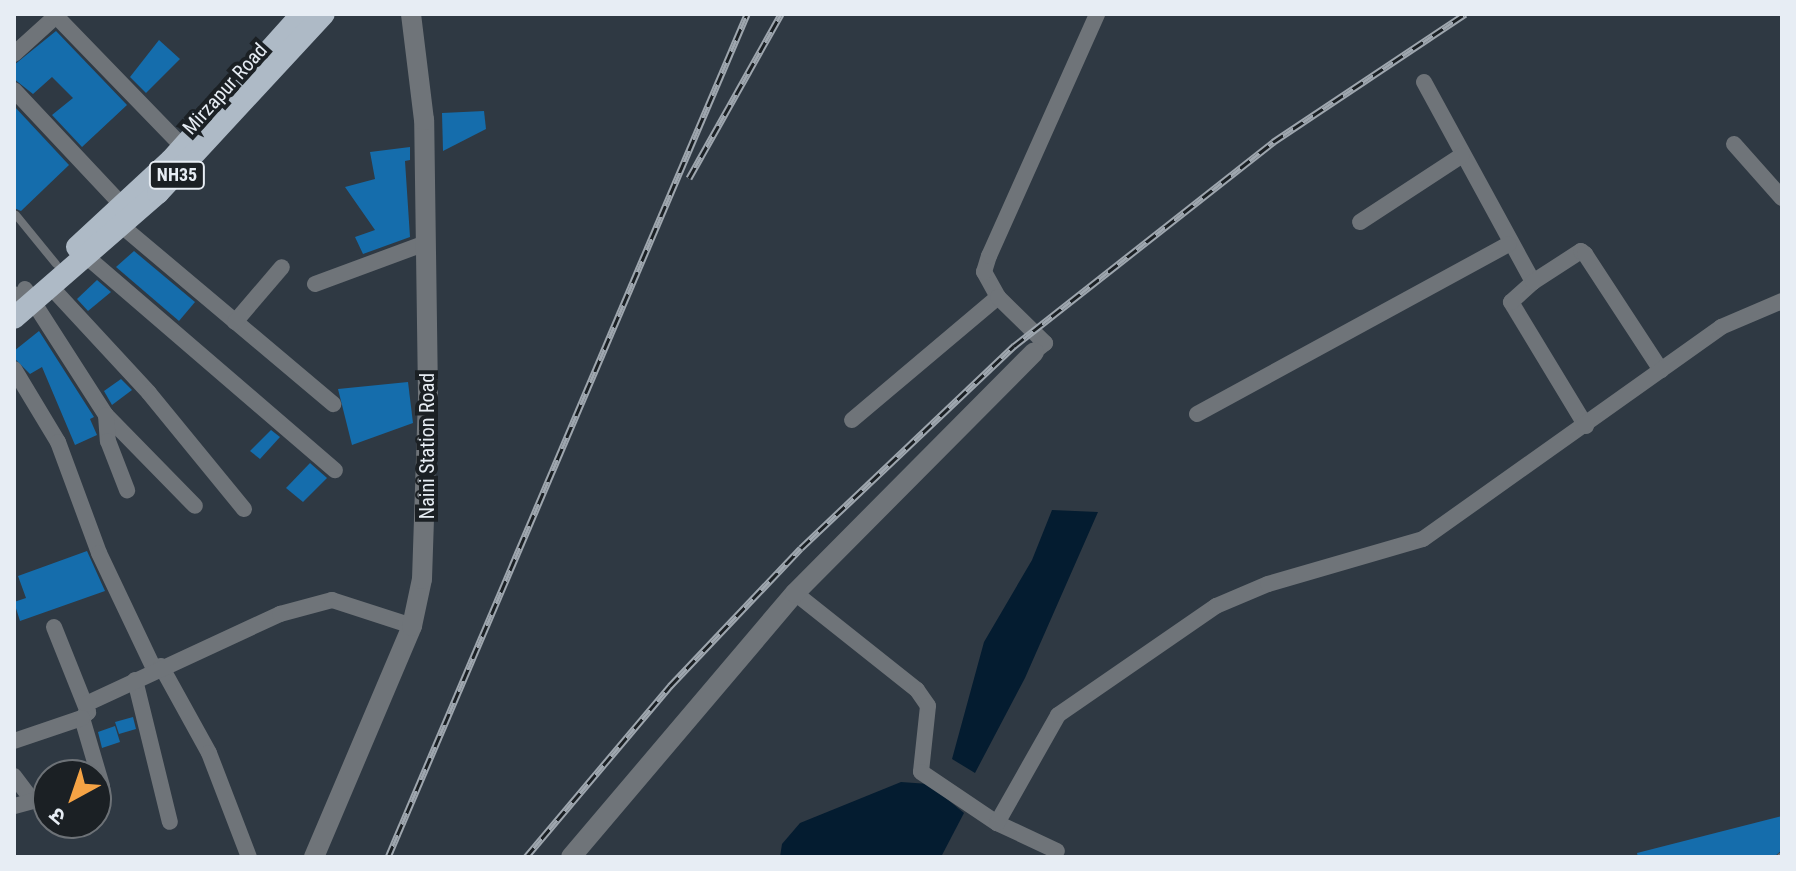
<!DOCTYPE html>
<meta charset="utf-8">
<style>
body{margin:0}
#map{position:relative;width:1796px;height:871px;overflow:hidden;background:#2f3943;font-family:"Roboto Condensed","Noto Sans Devanagari",sans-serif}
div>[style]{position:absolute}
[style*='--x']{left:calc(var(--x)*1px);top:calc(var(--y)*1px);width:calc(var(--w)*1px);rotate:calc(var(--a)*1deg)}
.water>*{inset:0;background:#041c30}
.building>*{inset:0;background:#156dac}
.service>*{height:8px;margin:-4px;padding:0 4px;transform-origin:4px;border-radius:4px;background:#6f7479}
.minor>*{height:16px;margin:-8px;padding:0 8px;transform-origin:8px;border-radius:8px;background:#6f7479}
.tertiary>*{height:20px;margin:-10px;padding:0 10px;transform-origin:10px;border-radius:10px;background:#6f7479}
.trunk>*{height:22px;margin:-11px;padding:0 11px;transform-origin:11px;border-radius:11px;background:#aebac6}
.rail>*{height:7px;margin-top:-3.5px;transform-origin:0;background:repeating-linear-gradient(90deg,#1b2024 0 12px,#9ea6ae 0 24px);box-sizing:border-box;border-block:2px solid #9ea6ae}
span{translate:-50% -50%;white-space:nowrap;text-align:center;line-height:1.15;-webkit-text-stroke:8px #1b2024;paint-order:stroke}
.shield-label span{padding:2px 6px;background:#1b2024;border:2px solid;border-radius:6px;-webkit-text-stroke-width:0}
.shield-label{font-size:18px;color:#e7edf4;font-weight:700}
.street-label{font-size:20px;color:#e7edf4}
.frame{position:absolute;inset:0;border:16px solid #e7edf4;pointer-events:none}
.north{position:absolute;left:32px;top:759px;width:80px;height:80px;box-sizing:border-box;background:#1b2024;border:2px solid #6d7277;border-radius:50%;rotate:220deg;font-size:22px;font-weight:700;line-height:32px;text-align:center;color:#e7edf4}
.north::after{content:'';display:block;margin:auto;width:28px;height:36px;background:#f5a345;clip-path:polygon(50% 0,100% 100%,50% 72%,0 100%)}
</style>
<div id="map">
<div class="water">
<i style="clip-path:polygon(1052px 510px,1098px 512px,1025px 678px,975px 773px,952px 759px,984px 642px,1032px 560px)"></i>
<i style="clip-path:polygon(901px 782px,929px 784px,964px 813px,941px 857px,780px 857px,782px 844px,800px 823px)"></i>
</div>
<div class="building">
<i style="clip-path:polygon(56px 31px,127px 105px,82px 147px,52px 115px,73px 98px,52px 77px,33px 94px,14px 79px,14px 65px)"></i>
<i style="clip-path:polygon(159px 40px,180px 59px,146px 93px,130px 77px)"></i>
<i style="clip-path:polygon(14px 106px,69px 165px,21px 211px,14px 208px)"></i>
<i style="clip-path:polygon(484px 111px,486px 129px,443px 151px,442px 113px)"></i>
<i style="clip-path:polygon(410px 147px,410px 160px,405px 161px,410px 237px,363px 254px,355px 237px,375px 230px,345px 187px,375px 179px,370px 152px)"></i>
<i style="clip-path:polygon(134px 251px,195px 302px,179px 321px,116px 267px)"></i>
<i style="clip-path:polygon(97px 280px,111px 292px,88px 311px,77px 299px)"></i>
<i style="clip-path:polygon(39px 331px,94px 417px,90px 419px,97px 435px,75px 445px,42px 367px,30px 374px,14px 358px,14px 351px)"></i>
<i style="clip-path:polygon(121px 379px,132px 390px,112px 405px,104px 391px)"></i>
<i style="clip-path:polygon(408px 382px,413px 423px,352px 445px,338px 389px)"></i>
<i style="clip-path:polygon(271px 430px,280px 437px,260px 459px,250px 451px)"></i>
<i style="clip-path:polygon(310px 463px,327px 478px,303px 502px,286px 488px)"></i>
<i style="clip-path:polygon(87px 551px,105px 591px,20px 621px,14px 602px,26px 598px,18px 576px)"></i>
<i style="clip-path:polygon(133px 717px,136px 729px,119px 734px,115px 722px)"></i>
<i style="clip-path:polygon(115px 726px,120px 742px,102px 748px,98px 732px)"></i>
<i style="clip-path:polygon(1782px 816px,1782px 850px,1774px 857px,1638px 857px,1637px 853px)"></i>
</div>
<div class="service">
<i style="--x:16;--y:215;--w:63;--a:50.8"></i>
<i style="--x:1781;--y:857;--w:1;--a:0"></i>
</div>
<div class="minor">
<i style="--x:14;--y:54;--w:57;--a:-42.1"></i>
<i style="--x:56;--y:16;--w:182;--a:45.9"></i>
<i style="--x:1424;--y:82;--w:228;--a:61.4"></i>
<i style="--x:14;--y:90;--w:158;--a:46.8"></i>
<i style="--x:1734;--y:144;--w:72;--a:48.4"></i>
<i style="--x:1360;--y:222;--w:121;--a:-33.2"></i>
<i style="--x:123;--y:227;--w:275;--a:40.1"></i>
<i style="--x:87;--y:257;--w:327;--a:40.7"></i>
<i style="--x:315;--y:284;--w:118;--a:-20.3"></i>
<i style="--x:51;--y:287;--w:144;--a:47.2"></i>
<i style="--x:149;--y:393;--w:150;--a:50.7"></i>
<i style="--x:25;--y:289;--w:150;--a:57.3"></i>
<i style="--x:106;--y:415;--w:127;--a:45.6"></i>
<i style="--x:14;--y:294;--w:4;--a:56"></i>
<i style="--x:998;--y:297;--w:29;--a:-119"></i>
<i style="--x:984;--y:272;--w:17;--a:-73"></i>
<i style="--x:989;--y:256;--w:265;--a:-65.9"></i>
<i style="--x:235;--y:322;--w:72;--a:-49.5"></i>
<i style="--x:14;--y:369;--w:85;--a:58.9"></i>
<i style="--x:58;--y:442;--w:118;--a:69.7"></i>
<i style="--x:99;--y:553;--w:128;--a:64.6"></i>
<i style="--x:1197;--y:414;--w:355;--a:-28.6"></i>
<i style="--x:106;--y:415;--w:26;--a:86"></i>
<i style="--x:108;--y:441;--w:53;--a:68.8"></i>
<i style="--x:852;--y:420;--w:191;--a:-40.1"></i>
<i style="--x:998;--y:297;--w:66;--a:44.4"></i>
<i style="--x:1045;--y:343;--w:14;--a:141"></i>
<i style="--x:1586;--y:426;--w:145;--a:-121.2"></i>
<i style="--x:1511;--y:302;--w:30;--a:-42"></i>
<i style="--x:1533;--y:282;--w:57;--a:-32.9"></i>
<i style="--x:1581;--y:251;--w:5;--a:37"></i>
<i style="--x:1585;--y:254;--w:139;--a:56.8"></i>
<i style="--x:795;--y:593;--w:156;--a:38.5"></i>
<i style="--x:917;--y:690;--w:19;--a:55"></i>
<i style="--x:928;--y:706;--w:66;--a:96.1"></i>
<i style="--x:921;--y:772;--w:92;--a:33.9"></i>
<i style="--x:997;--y:823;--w:66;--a:25"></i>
<i style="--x:54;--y:627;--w:92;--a:68.2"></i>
<i style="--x:88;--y:712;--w:8;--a:135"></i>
<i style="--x:82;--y:718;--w:71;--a:73.6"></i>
<i style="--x:161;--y:666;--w:99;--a:61.1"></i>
<i style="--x:209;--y:753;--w:111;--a:69"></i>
<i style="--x:135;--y:680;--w:146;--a:76.2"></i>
<i style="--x:86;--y:704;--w:214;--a:-24.9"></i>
<i style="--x:280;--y:614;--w:54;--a:-15.1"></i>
<i style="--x:332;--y:600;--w:84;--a:18"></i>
<i style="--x:14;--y:741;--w:72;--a:-18.7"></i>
<i style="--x:14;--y:776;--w:31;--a:53"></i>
<i style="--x:33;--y:801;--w:20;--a:165"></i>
<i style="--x:997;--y:823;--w:124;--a:-60.5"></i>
<i style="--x:1058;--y:715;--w:192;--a:-34.6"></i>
<i style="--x:1216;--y:606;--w:56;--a:-22.9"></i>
<i style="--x:1268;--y:584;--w:161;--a:-16.2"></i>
<i style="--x:1423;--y:539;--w:366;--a:-35.4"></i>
<i style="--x:1721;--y:327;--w:66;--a:-23.1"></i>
</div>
<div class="tertiary">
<i style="--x:314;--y:857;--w:251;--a:-67"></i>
<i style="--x:412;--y:626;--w:48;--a:-78"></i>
<i style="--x:422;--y:579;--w:184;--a:-88.1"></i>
<i style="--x:428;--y:395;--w:275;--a:-90.8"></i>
<i style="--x:424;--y:120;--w:107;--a:-97"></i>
<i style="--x:571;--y:857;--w:346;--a:-49.7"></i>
<i style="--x:795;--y:593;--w:339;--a:-45.2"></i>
</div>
<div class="trunk">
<i style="--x:77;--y:247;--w:128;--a:-42.8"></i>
<i style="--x:171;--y:160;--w:196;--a:-48.1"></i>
<i style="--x:14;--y:318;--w:191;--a:-41"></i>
<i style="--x:158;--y:193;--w:244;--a:-47.2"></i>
</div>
<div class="rail">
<i style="--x:689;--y:178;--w:188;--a:-60.7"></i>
<i style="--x:388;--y:857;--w:916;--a:-66.93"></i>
<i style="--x:526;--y:857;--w:224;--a:-49.9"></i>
<i style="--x:670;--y:686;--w:190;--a:-46.5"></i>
<i style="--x:801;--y:548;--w:294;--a:-43.5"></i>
<i style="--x:1014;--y:346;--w:330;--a:-38.2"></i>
<i style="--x:1273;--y:142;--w:231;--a:-33.7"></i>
</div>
<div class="shield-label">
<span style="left:177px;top:175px">NH35</span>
</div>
<div class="street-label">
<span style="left:225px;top:89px;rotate:-48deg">Mirzapur Road</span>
<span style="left:427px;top:446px;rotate:-90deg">Naini Station Road</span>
</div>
<div class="frame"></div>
<div class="north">उ</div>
</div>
